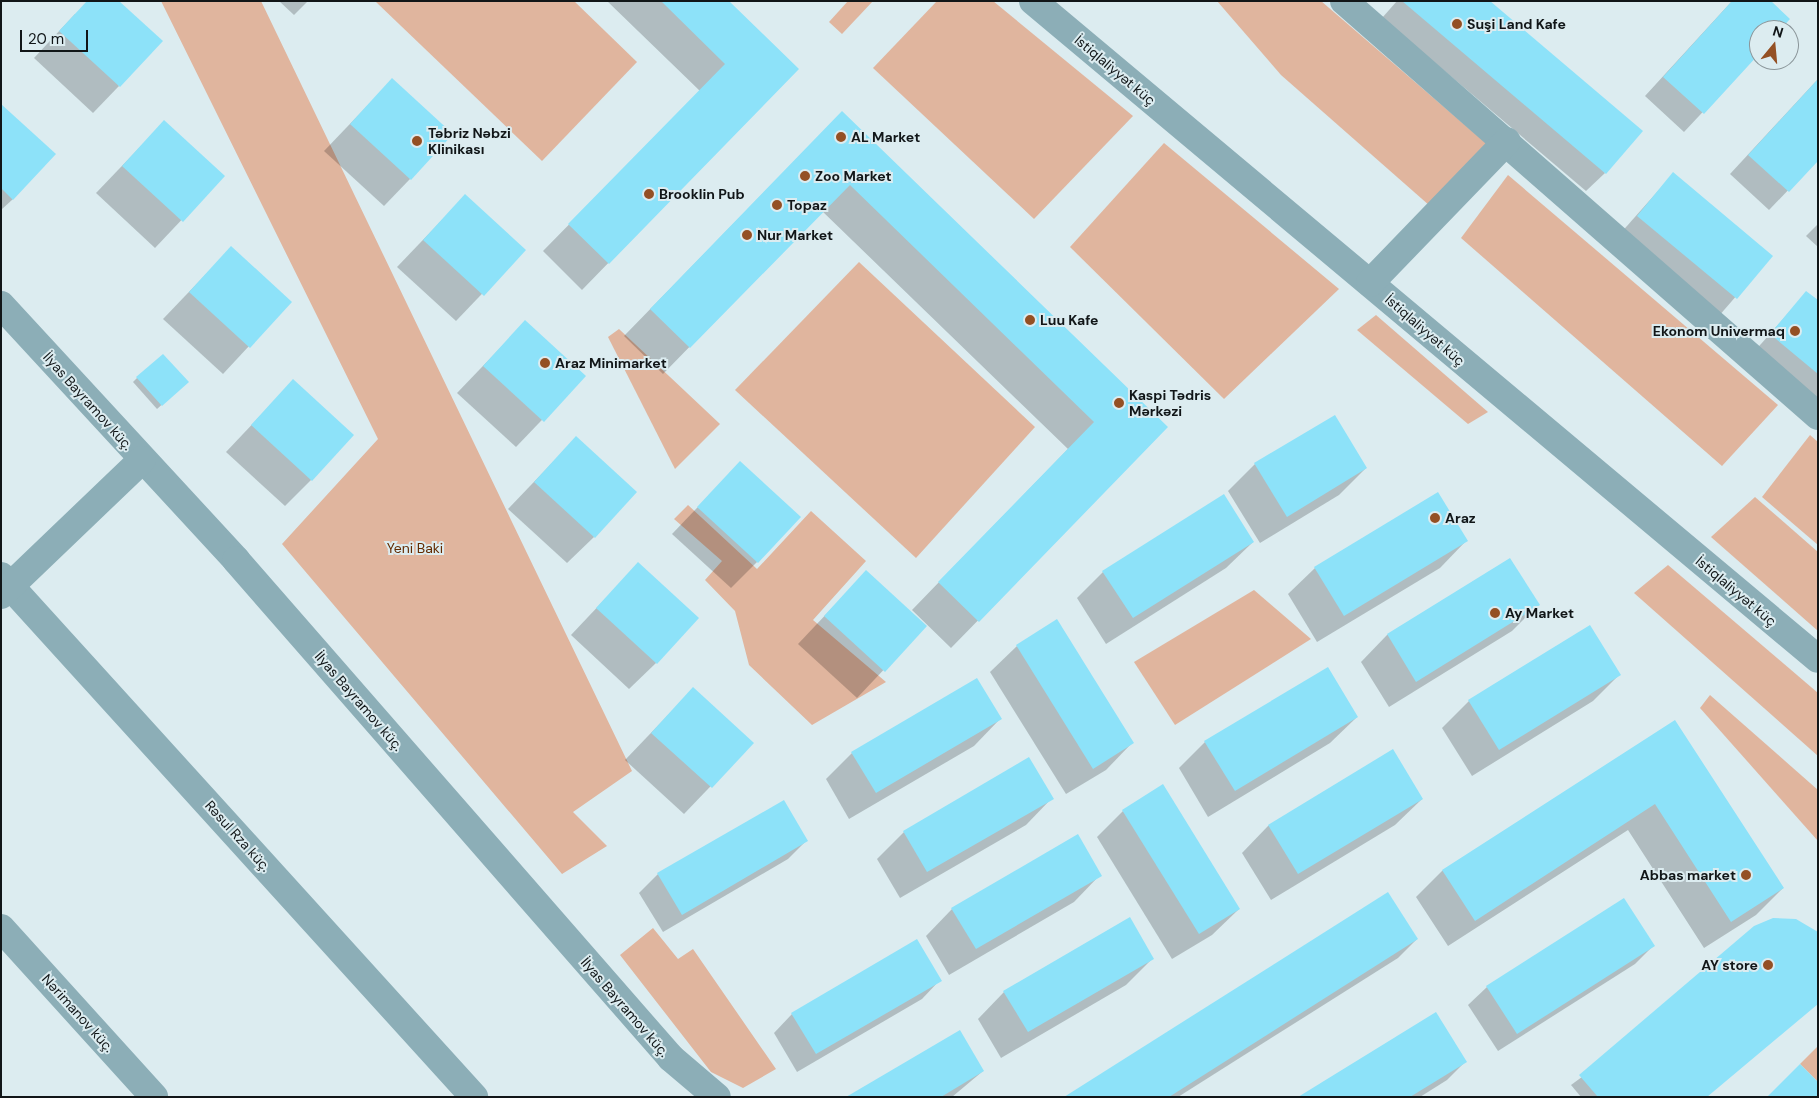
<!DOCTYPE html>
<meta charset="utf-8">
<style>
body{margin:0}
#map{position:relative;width:1819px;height:1098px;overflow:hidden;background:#dcecf0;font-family:"DM Sans",sans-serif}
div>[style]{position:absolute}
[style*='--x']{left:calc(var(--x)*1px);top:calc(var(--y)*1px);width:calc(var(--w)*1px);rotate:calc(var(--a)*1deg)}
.green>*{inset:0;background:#e0b59e}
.shadow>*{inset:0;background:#0003}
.building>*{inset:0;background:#8de2f9}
.minor>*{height:28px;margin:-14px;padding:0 14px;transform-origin:14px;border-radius:14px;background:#8caeb7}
.dots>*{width:14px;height:14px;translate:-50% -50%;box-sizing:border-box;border:2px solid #dcecf0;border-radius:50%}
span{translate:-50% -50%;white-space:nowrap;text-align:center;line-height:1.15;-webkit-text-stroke:4px #dcecf0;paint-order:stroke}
.poi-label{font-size:14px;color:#111618;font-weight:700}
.left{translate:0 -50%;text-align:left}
.right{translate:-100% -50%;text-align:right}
.street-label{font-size:14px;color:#111618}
.park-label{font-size:14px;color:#622a00}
.frame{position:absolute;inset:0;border:2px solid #111618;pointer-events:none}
.north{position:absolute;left:1749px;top:20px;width:50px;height:50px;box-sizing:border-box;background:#dcecf0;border:1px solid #8b969a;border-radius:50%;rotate:17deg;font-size:14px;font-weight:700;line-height:20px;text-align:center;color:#111618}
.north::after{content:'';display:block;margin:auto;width:18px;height:22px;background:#945024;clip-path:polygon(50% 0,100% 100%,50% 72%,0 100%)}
.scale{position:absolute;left:20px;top:30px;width:68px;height:22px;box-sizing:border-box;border:2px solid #111618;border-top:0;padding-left:6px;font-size:15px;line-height:18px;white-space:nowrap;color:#111618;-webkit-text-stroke:4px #dcecf0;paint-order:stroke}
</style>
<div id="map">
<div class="green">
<i style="clip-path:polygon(161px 1px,261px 1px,632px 771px,573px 812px,607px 846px,562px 874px,282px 544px,378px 439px)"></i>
<i style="clip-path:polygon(574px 1px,637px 62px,542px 161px,376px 2px)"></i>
<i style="clip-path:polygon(848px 1px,873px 1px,842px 34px,829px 22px)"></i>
<i style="clip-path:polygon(937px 1px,993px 1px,1133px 116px,1034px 219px,873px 68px)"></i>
<i style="clip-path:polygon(1217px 1px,1321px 1px,1487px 144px,1430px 206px,1281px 75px)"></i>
<i style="clip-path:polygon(1164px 143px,1339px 289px,1224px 399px,1070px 247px)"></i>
<i style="clip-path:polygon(1508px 175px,1778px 405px,1722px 466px,1461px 238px)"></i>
<i style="clip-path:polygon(859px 262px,1035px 427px,916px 558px,735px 390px)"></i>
<i style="clip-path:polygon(1376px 315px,1488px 412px,1468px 424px,1357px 330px)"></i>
<i style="clip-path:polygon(619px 329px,720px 424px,675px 469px,608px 337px)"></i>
<i style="clip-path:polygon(1810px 435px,1818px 442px,1818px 545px,1762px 497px)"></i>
<i style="clip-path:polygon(1755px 497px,1818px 552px,1818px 631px,1711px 537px)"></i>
<i style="clip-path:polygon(688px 505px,757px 569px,811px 511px,866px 561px,813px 620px,886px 682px,812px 725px,749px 665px,735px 611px,705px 580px,722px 561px,674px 519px)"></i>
<i style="clip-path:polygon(1668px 565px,1818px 693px,1818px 756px,1634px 593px)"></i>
<i style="clip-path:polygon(1254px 590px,1311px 639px,1175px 725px,1134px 662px)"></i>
<i style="clip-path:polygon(1710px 695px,1818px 790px,1818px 841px,1700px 708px)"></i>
<i style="clip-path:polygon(653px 928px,678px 959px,693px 949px,776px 1069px,743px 1088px,711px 1072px,620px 955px)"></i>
<i style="clip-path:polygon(1818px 1046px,1818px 1082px,1800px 1064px)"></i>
</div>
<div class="shadow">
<i style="clip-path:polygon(279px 1px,308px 1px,294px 15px)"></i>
<i style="clip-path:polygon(607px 1px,727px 1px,797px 69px,582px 290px,543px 251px,700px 91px)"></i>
<i style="clip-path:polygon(1397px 1px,1488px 1px,1605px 173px,1586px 191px,1382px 18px)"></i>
<i style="clip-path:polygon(1732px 1px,1779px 30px,1759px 30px,1759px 52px,1684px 132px,1645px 96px)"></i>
<i style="clip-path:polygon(75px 14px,119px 86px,93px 113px,34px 58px)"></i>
<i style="clip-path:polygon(1818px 79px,1818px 159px,1769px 210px,1730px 174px)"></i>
<i style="clip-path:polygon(392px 80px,410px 179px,384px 206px,324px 151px)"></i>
<i style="clip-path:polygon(1px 105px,13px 199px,1px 210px)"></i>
<i style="clip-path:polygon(164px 122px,223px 176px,155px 248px,96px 193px)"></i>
<i style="clip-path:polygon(816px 139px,1167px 427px,951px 648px,912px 610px,1068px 449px,822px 211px,663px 374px,624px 336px)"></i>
<i style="clip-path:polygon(1673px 174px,1771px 256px,1718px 317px,1619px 235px)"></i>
<i style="clip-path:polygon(465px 196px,524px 250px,456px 321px,397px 267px)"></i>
<i style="clip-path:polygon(1818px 224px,1818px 247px,1806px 236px)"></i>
<i style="clip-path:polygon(231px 248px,290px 302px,223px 374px,163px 319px)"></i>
<i style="clip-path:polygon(1806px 293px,1818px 302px,1818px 408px,1753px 353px)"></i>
<i style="clip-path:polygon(525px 322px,584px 376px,516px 447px,457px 393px)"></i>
<i style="clip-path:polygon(137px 378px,187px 382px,157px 409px,133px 382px)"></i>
<i style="clip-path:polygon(293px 381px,311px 480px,285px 506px,226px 452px)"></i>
<i style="clip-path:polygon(576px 438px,594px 537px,567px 563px,508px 509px)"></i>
<i style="clip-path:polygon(740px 463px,757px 562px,731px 588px,672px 534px)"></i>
<i style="clip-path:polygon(1255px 464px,1366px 468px,1339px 495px,1260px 543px,1228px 491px)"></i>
<i style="clip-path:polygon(1466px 541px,1440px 568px,1317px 642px,1288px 594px,1315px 568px)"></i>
<i style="clip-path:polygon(1253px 542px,1226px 568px,1106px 644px,1077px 598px,1103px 572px)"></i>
<i style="clip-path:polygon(1510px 559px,1538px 605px,1512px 631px,1389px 707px,1361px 662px,1387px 635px)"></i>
<i style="clip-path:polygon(639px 563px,656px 663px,629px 689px,571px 635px)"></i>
<i style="clip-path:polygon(866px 572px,925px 626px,857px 698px,798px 644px)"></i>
<i style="clip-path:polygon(1590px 627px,1619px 675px,1593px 701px,1472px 776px,1442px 728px,1469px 701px)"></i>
<i style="clip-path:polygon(1017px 646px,1132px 743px,1106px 770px,1066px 794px,990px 672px)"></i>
<i style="clip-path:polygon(693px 689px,752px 743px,684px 814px,625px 760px)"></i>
<i style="clip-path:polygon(1357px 717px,1330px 743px,1208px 817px,1179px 768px,1205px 742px)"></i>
<i style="clip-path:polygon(1000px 719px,974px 746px,849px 819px,826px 779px,852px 753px)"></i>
<i style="clip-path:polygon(1675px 722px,1783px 888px,1756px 915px,1704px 948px,1628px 830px,1448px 946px,1416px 897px,1442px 871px)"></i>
<i style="clip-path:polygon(1392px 751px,1422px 799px,1395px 825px,1271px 900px,1242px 853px,1268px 826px)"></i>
<i style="clip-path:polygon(1052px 798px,1026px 825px,900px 898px,877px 859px,904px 832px)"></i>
<i style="clip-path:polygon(1123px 811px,1239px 909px,1212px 935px,1172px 959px,1097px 837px)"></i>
<i style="clip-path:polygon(806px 841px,788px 859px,663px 932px,639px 893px,658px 874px)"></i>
<i style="clip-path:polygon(1100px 875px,1074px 902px,949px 975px,926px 936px,952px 909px)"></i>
<i style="clip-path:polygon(1796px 920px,1818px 934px,1706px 1097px,1581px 1097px,1571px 1085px)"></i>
<i style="clip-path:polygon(1417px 939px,1398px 958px,1178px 1097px,1067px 1097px)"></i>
<i style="clip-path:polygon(1654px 945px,1635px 964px,1498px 1051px,1468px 1005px,1487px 987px)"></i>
<i style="clip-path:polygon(1152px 959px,1126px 985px,1001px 1058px,978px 1019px,1004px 992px)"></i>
<i style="clip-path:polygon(940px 980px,922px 999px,797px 1072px,774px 1033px,792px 1014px)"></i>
<i style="clip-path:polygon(1465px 1062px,1447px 1080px,1420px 1097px,1300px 1097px)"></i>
<i style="clip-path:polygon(983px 1071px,952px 1097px,848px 1097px)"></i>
</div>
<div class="building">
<i style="clip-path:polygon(87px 1px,119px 1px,163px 41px,120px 87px,59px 31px)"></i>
<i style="clip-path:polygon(661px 1px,729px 1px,799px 69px,609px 264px,568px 224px,725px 64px)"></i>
<i style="clip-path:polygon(1402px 1px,1490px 1px,1643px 131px,1606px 174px)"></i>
<i style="clip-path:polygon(1732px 1px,1771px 1px,1790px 19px,1780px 30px,1759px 30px,1759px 54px,1704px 114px,1663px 77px)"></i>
<i style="clip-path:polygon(392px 78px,453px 134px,411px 180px,350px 124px)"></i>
<i style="clip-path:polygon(1818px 79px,1818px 161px,1789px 192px,1748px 155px)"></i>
<i style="clip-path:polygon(1px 104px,56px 154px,13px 200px,1px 188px)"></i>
<i style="clip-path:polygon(842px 111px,1168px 427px,979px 622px,938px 582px,1094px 422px,850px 185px,690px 348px,650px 309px)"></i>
<i style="clip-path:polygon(164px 120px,225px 176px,183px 222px,122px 166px)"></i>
<i style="clip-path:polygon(1673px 172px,1773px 256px,1737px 299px,1637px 216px)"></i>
<i style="clip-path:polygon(465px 194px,526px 250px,484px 296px,423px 240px)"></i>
<i style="clip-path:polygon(231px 246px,292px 302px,250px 348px,189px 292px)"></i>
<i style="clip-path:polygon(1806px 291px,1818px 300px,1818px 374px,1770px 334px)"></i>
<i style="clip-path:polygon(525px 320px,586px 376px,544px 422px,483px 366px)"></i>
<i style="clip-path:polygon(163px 354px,189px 382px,162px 406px,136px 377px)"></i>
<i style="clip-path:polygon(293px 379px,354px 435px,312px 481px,251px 425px)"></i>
<i style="clip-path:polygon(1335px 415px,1367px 468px,1287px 517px,1254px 463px)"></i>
<i style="clip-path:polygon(576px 436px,637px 492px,595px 538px,534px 482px)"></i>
<i style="clip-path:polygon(740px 461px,801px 517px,758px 563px,697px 507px)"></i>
<i style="clip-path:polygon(1438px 492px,1468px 541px,1344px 616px,1314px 567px)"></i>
<i style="clip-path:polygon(1224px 494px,1254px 542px,1133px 618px,1102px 571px)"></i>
<i style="clip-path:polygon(1510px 558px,1540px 605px,1416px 682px,1387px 634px)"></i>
<i style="clip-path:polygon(638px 562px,699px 618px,657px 664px,596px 608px)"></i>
<i style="clip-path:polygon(866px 570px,927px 626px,885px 672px,824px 616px)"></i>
<i style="clip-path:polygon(1057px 619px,1134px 743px,1093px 769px,1016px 645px)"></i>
<i style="clip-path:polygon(1590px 625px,1621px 675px,1499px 750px,1468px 700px)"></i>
<i style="clip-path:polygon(1328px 667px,1358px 717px,1235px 791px,1204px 741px)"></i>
<i style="clip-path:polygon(977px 678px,1002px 719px,876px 793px,851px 752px)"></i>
<i style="clip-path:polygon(693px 687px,754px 743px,712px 788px,651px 733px)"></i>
<i style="clip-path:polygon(1675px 720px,1784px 888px,1731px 922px,1655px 804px,1475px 921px,1442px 870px)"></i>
<i style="clip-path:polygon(1393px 749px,1423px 799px,1298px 874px,1268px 825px)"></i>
<i style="clip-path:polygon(1029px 757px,1054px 799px,927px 872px,903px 831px)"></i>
<i style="clip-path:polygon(1163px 784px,1240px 909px,1199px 934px,1122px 810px)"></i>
<i style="clip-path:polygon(784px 800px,808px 841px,682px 915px,657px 873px)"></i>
<i style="clip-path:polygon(1078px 834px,1102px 876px,976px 949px,951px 908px)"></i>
<i style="clip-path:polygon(1388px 892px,1418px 939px,1169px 1097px,1064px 1097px)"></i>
<i style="clip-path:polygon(1624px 898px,1655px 946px,1517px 1034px,1486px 986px)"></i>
<i style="clip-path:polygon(1130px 917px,1154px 959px,1028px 1032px,1003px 991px)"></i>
<i style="clip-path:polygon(1773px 918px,1796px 919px,1818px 932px,1818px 1004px,1707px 1097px,1598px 1097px,1579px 1075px,1754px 926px)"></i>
<i style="clip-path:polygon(917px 939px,942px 981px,816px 1054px,791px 1013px)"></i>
<i style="clip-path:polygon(1436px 1012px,1467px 1062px,1410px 1097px,1298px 1097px)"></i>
<i style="clip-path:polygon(960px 1030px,984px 1071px,941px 1097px,846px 1097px)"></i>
<i style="clip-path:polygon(1800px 1064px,1818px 1082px,1818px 1097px,1767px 1097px)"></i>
</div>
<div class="minor">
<i style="--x:1033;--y:1;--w:1024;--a:39.97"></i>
<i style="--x:1344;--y:1;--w:630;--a:41.2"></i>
<i style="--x:1370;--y:283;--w:197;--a:-46"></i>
<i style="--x:1;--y:305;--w:347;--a:47.3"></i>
<i style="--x:236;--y:560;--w:661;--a:48.86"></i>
<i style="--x:671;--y:1058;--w:60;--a:40.3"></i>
<i style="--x:1;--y:576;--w:704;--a:47.76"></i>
<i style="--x:1;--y:595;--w:195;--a:-43.8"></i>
<i style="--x:1;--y:928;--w:228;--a:47.8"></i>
</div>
<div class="dots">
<i style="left:1457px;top:24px;background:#945024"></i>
<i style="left:841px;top:137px;background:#945024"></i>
<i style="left:417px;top:141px;background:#945024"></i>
<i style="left:805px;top:176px;background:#945024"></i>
<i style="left:649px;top:194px;background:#945024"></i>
<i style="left:777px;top:205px;background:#945024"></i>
<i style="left:747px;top:235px;background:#945024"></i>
<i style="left:1030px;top:320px;background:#945024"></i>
<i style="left:1795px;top:331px;background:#945024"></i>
<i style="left:545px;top:363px;background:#945024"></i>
<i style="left:1119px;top:403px;background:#945024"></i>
<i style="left:1435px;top:518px;background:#945024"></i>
<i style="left:1495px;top:613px;background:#945024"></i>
<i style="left:1746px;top:875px;background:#945024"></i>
<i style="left:1768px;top:965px;background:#945024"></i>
</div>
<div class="poi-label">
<span class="left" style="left:1467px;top:24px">Suşi Land Kafe</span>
<span class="left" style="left:428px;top:141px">Təbriz Nəbzi<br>Klinikası</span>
<span class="left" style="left:851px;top:137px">AL Market</span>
<span class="left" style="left:815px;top:176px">Zoo Market</span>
<span class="left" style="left:659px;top:194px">Brooklin Pub</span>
<span class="left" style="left:787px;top:205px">Topaz</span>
<span class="left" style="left:757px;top:235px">Nur Market</span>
<span class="left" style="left:1040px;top:320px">Luu Kafe</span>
<span class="right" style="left:1785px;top:331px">Ekonom Univermaq</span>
<span class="left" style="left:555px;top:363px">Araz Minimarket</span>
<span class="left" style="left:1129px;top:403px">Kaspi Tədris<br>Mərkəzi</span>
<span class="left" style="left:1445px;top:518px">Araz</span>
<span class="left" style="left:1505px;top:613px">Ay Market</span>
<span class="right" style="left:1736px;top:875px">Abbas market</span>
<span class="right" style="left:1758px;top:965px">AY store</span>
</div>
<div class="street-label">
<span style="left:1115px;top:70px;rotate:40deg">İstiqlaliyyət küç</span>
<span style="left:1425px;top:330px;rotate:41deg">İstiqlaliyyət küç</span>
<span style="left:88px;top:401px;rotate:48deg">İlyas Bayramov küç.</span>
<span style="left:1736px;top:591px;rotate:40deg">İstiqlaliyyət küç</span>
<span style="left:359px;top:701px;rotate:49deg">İlyas Bayramov küç.</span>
<span style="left:238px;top:836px;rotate:48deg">Rəsul Rza küç.</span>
<span style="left:625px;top:1007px;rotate:49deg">İlyas Bayramov küç.</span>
<span style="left:78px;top:1013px;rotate:48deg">Nərimanov küç.</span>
</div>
<div class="park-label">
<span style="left:415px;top:548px">Yeni Baki</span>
</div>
<div class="frame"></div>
<div class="north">N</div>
<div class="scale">20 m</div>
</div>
